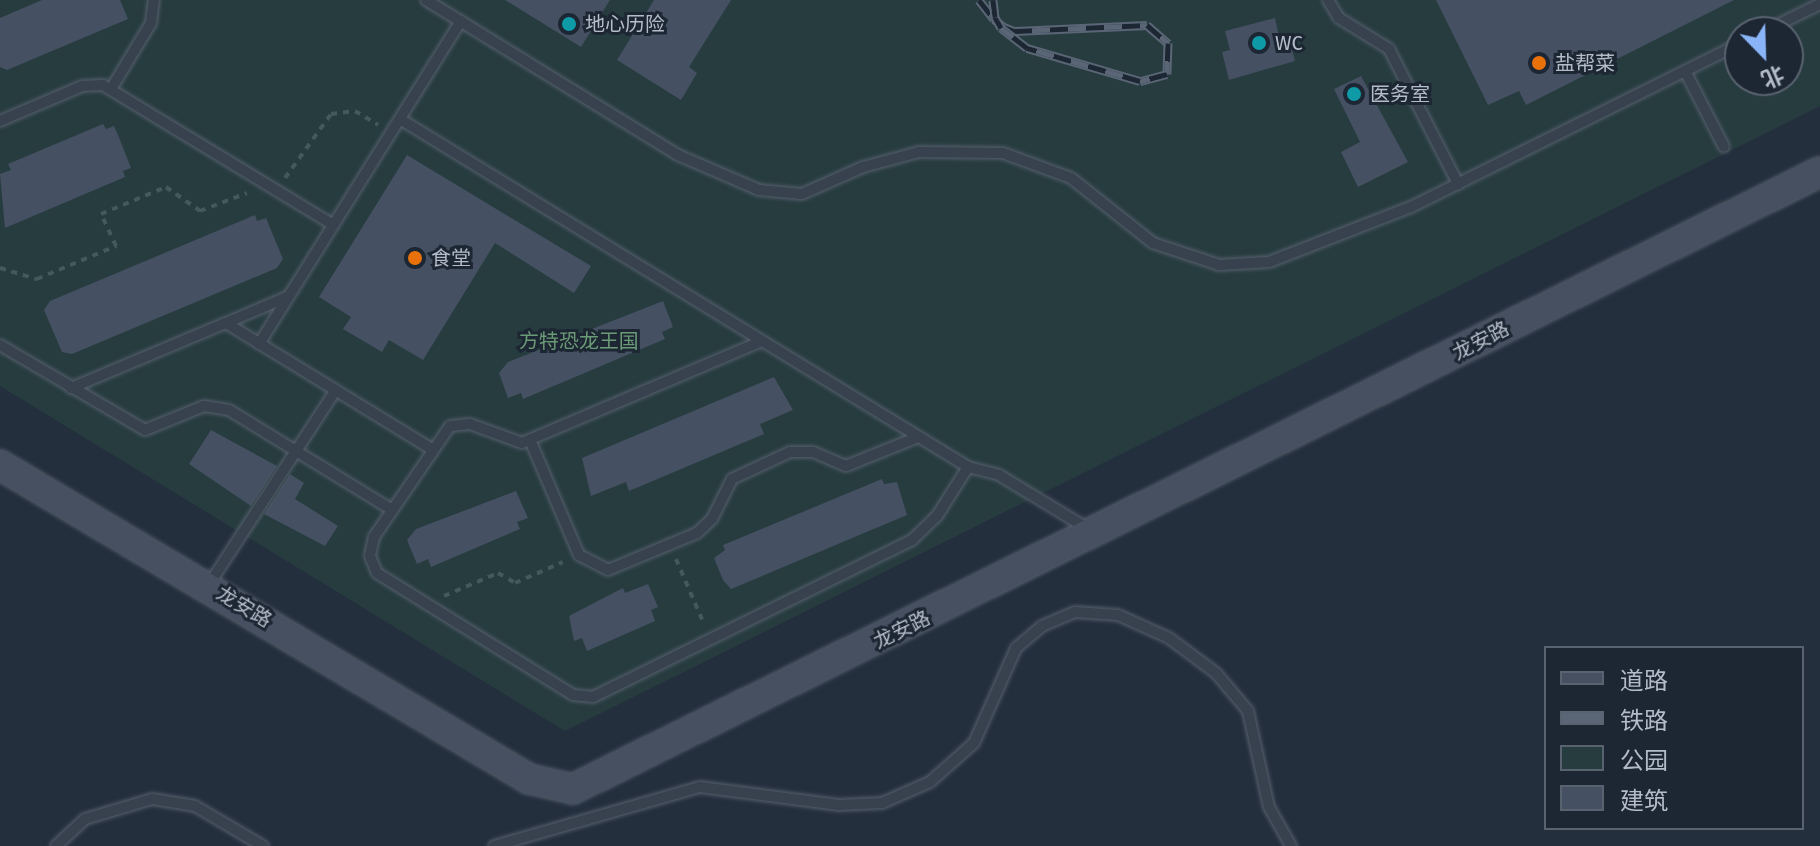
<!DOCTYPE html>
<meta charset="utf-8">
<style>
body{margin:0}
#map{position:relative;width:1820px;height:846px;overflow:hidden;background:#242f3e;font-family:"Fira Sans","Noto Sans SC",sans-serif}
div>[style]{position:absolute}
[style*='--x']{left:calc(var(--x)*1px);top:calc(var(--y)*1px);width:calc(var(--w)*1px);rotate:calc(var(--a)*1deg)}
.green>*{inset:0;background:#263c3f}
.building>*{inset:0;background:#455162}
.path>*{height:4px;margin-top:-2px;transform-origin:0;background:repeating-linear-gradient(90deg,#44595c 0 6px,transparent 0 12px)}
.roads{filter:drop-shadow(0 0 2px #565f6c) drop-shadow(0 0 2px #565f6c)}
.service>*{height:10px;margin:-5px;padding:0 5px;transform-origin:5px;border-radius:5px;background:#38414e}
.secondary>*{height:28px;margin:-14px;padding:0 14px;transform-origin:14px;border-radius:14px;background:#465061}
.rail>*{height:9px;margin-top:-4.5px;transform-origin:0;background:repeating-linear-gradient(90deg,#1d2633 0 18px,#5a6575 0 36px);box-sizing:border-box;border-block:2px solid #5a6575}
.dots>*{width:22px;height:22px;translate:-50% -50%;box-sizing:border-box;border:4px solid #1d2633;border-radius:50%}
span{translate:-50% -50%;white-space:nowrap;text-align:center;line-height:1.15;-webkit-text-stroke:6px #1d2633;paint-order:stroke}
.poi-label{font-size:20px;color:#b4bcc9}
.left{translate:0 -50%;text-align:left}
.park-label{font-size:20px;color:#6b9a76}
.street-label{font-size:20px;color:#b4bcc9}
.legend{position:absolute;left:1544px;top:646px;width:260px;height:184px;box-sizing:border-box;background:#1d2633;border:2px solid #59626f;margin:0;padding:10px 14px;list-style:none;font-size:24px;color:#b4bcc9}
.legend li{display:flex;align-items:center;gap:16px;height:40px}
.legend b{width:40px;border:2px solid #59626f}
.north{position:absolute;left:1724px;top:16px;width:80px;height:80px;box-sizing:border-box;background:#1d2633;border:2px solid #59626f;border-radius:50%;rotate:157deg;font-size:22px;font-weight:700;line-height:32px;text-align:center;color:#b4bcc9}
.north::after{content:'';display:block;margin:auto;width:28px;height:36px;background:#8ab4f8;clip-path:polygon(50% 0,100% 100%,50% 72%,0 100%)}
</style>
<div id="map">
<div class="green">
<i style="clip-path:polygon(evenodd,0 0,1820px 0,1820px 106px,565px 731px,0 386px,0 0,1740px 32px,1788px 32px,1788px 80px,1740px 80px,1740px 32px)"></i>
</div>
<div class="building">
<i style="clip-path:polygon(42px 0,120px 0,128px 19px,7px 70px,0 67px,0 18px)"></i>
<i style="clip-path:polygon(505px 0,610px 0,581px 47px)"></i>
<i style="clip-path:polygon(654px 0,731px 0,689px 67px,697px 73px,681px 100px,617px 60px)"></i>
<i style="clip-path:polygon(1436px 0,1734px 0,1526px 105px,1519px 91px,1488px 105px)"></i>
<i style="clip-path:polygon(1275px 18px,1279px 37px,1288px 34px,1295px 61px,1229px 80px,1222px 52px,1230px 50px,1225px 31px)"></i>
<i style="clip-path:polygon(1361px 76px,1408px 162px,1358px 187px,1341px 152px,1360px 142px,1334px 89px)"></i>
<i style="clip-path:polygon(103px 124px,106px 129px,114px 126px,120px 140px,131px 168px,123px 171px,125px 177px,5px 228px,0 174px,11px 170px,8px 164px)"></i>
<i style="clip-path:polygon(407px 155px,591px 266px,574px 293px,495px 243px,423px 360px,389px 340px,382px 352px,343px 329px,351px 317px,319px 297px)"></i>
<i style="clip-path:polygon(255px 215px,257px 221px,266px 218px,283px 259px,277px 268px,72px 354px,62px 352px,44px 310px,50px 301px)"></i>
<i style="clip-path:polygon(663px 301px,673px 327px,662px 332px,665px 339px,523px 399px,521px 393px,508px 398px,499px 373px,508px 362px)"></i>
<i style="clip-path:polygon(774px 377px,793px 410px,760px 424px,764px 434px,629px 491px,626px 482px,591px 496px,582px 458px)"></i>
<i style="clip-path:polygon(211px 430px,277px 466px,251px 506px,189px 464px)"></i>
<i style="clip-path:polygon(290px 474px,304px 483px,295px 499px,338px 526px,325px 546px,264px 514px)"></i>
<i style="clip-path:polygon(882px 479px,884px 484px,897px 482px,907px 515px,731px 589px,723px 580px,714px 558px,725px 550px,723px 545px)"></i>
<i style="clip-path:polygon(516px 491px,528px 518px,517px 522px,520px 529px,431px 567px,428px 559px,417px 564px,407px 540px,416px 529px)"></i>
<i style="clip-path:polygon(648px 584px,658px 607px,651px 610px,655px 621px,587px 651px,582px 638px,574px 641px,569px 616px,623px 588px,625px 593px)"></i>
</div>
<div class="path">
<i style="--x:285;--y:178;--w:79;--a:-54.3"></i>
<i style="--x:331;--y:114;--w:24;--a:-7"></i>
<i style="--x:355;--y:111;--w:27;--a:31"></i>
<i style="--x:0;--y:268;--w:39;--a:17"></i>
<i style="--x:37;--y:279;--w:86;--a:-22.7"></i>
<i style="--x:116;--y:246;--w:35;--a:-115"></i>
<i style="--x:101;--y:214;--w:70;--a:-22.6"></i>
<i style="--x:166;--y:187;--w:42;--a:35.2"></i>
<i style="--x:200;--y:211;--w:50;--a:-21"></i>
<i style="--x:676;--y:559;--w:71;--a:66.7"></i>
<i style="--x:444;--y:596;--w:59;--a:-23.1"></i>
<i style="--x:498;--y:573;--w:20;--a:30"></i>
<i style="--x:515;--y:583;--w:52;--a:-23.6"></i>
</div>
<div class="roads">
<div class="service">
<i style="--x:426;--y:0;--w:296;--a:31.6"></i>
<i style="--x:678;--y:155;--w:88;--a:23.4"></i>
<i style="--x:759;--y:190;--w:43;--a:5.3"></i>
<i style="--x:802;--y:194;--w:67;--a:-23.9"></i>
<i style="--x:863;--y:167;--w:58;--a:-15"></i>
<i style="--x:919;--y:152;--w:84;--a:0.7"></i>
<i style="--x:1003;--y:153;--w:72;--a:20.2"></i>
<i style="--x:1071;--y:178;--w:105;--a:38.4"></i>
<i style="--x:1153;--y:243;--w:70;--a:18.4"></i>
<i style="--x:1219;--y:265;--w:50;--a:-3.4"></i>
<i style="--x:1269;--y:262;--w:152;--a:-21.2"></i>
<i style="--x:1411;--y:207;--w:367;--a:-26.4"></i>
<i style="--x:1328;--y:0;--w:21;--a:59"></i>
<i style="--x:1339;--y:18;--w:59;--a:31.8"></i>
<i style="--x:1389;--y:49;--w:152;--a:62.9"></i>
<i style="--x:1763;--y:32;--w:64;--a:-26.2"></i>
<i style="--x:1685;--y:71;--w:85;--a:62.8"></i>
<i style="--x:111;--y:89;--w:77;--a:-58.8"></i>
<i style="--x:151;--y:23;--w:23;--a:-83"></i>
<i style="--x:400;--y:119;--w:666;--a:31.49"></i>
<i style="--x:968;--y:467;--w:32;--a:14"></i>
<i style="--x:999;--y:475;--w:104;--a:31.2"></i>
<i style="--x:0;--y:121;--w:89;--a:-23.1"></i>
<i style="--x:82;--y:86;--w:21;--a:-3"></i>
<i style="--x:103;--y:85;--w:269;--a:31.3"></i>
<i style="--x:226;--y:323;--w:66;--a:-23.1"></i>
<i style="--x:762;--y:341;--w:261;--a:157"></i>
<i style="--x:522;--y:443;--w:55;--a:-159.9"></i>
<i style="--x:470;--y:424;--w:20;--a:174"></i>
<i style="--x:450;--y:426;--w:135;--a:124.4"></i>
<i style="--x:374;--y:537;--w:19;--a:102"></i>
<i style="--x:370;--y:556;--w:18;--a:68"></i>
<i style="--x:377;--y:573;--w:231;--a:31.9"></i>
<i style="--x:573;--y:695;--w:20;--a:6"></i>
<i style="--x:593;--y:697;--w:356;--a:-26.2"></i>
<i style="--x:912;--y:540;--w:35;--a:-44"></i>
<i style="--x:937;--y:516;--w:58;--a:-57.7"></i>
<i style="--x:259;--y:344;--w:381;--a:-58"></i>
<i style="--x:0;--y:345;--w:168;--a:30.4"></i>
<i style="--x:145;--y:430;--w:64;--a:-22.1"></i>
<i style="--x:204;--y:406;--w:25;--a:9"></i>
<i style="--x:229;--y:410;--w:191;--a:31.5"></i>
<i style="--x:71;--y:388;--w:168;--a:-22.8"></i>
<i style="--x:226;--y:323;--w:239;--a:31.5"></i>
<i style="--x:530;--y:440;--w:125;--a:66.9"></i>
<i style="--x:579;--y:555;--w:33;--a:27"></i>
<i style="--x:608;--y:570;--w:96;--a:-22.6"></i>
<i style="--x:697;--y:533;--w:21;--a:-43"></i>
<i style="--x:712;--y:519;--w:45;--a:-63.4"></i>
<i style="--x:732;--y:479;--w:64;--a:-25"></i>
<i style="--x:790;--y:452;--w:23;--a:0"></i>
<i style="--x:813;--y:452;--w:36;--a:23"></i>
<i style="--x:846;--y:466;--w:78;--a:-21.9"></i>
<i style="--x:208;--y:586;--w:234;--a:-56.9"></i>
<i style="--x:56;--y:846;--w:40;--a:-43"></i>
<i style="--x:85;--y:819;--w:70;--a:-16.6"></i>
<i style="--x:152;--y:799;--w:44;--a:9.2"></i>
<i style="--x:195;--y:806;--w:79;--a:30.5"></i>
<i style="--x:494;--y:846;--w:214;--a:-16"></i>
<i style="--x:700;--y:787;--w:140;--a:7.4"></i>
<i style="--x:839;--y:805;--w:43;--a:-2.7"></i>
<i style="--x:882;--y:803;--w:52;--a:-23.6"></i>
<i style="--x:930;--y:782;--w:59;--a:-41.6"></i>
<i style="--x:974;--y:743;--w:104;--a:-66.1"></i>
<i style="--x:1016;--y:648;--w:34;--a:-40"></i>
<i style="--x:1042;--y:626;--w:36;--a:-23"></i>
<i style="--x:1075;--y:612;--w:43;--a:4"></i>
<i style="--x:1118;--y:615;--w:56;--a:24.3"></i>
<i style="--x:1169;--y:638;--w:59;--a:36.7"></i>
<i style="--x:1216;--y:673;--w:50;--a:49.9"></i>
<i style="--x:1248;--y:711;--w:98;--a:77.7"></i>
<i style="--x:1269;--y:807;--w:45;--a:60.6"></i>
</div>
<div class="secondary">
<i style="--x:0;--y:465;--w:615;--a:30.69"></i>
<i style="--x:529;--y:779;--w:45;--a:12.8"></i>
<i style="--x:573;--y:789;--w:1391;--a:-26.33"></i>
</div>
</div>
<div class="rail">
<i style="--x:979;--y:0;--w:24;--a:52"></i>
<i style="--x:994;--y:19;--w:13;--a:39"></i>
<i style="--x:1004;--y:27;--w:11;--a:22"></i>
<i style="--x:1014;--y:31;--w:133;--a:-2.6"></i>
<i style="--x:1147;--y:25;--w:28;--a:41"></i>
<i style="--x:1168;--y:43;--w:31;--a:92"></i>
<i style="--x:1167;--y:74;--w:28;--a:165"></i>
<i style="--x:1140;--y:81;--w:118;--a:-163.7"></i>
<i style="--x:1027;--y:48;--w:33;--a:-142"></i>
<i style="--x:1001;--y:28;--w:13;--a:-119"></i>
<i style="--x:995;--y:17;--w:17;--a:-97"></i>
</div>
<div class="dots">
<i style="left:569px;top:24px;background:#0f9aa8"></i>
<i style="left:1259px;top:43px;background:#0f9aa8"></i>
<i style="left:1539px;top:63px;background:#e8710a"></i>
<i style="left:1354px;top:94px;background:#0f9aa8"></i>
<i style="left:415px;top:258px;background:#e8710a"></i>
</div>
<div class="poi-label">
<span class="left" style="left:585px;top:24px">地心历险</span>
<span class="left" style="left:1275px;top:43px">WC</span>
<span class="left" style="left:1555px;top:63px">盐帮菜</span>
<span class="left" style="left:1370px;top:94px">医务室</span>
<span class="left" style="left:431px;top:258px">食堂</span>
</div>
<div class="park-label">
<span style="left:579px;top:341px">方特恐龙王国</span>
</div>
<div class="street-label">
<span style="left:1481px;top:341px;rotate:-27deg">龙安路</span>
<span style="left:244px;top:607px;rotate:31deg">龙安路</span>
<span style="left:902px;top:630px;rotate:-26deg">龙安路</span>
</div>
<ul class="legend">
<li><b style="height:10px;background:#465061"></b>道路</li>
<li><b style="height:10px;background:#5a6575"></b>铁路</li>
<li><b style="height:22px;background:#263c3f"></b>公园</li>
<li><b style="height:22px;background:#455162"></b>建筑</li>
</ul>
<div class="north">北</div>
</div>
